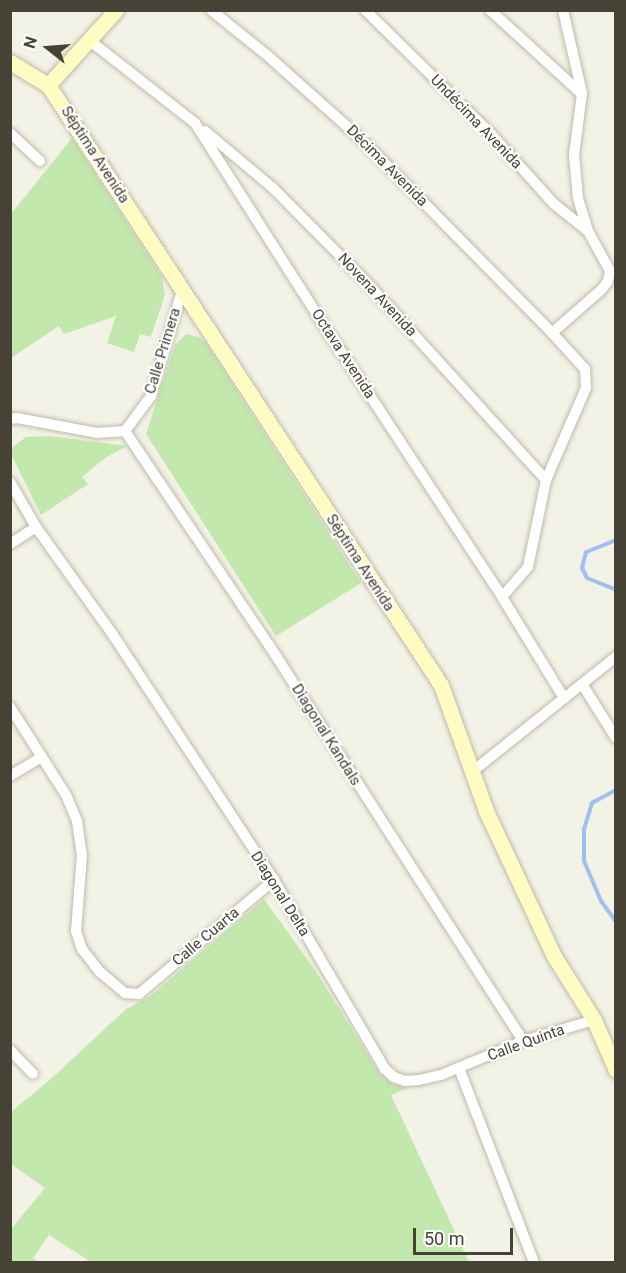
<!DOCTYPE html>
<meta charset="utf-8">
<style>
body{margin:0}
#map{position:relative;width:626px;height:1273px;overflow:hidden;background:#f3f2e6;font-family:Roboto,sans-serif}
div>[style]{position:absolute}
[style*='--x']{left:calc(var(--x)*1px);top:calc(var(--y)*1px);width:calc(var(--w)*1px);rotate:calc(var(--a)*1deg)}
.green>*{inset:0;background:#c2e8ad}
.stream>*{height:4px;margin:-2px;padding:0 2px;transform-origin:2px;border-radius:2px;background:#a1c0f1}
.roads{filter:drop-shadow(0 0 2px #bebba8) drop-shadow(0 0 2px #bebba8)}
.street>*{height:10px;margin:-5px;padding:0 5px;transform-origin:5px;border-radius:5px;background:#fff}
.secondary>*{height:15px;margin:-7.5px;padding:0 7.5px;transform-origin:7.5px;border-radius:7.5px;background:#fffcc3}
span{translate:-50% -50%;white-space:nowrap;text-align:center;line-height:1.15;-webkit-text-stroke:4.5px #fff;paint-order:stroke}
.street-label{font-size:15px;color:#464235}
.frame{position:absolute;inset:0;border:12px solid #464235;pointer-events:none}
.north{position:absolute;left:18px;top:18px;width:60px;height:60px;-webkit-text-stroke:4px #fff;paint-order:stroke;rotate:287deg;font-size:16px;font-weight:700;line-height:24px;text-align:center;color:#464235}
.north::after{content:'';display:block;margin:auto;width:21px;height:27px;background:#464235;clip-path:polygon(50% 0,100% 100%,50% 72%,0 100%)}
.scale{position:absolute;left:413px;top:1228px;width:100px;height:27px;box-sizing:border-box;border:3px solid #464235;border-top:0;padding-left:8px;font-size:18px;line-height:21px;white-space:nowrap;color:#464235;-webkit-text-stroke:4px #fff;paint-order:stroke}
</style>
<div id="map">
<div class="green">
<i style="clip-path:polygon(72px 138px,162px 277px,165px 295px,151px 337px,140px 334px,134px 352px,107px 343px,116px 316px,64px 334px,59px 326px,11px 358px,11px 214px)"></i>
<i style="clip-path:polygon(186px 334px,199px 337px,206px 343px,361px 583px,276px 636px,146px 434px,175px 345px)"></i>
<i style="clip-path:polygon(50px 436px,127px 446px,105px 458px,82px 477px,88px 484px,41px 515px,11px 454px,11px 448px,26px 437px)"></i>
<i style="clip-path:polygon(264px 899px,315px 970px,379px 1073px,392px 1084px,408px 1088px,391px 1095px,469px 1262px,91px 1262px,49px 1235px,33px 1258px,39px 1262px,11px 1262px,11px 1229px,45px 1188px,11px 1164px,11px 1112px,52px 1078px,126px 1009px,149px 997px)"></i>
</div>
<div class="stream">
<i style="--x:616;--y:540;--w:32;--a:158"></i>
<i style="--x:586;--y:552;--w:16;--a:104"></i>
<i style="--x:582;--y:568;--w:11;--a:63"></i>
<i style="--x:587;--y:578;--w:31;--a:22"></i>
<i style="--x:616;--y:790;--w:27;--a:152"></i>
<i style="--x:592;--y:803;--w:27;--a:107"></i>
<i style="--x:584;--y:829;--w:32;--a:90"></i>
<i style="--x:584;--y:861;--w:43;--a:67"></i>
<i style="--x:601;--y:901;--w:26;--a:54"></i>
</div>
<div class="roads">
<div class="street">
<i style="--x:211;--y:10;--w:73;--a:38.9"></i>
<i style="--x:268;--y:56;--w:125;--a:41.7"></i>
<i style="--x:361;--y:139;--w:272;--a:45.4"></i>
<i style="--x:365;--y:10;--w:177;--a:44.5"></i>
<i style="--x:491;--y:134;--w:94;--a:48"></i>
<i style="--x:554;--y:204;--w:43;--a:38.5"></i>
<i style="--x:490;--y:10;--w:123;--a:42.4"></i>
<i style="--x:89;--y:40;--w:135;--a:38.1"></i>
<i style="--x:195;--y:123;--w:235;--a:57.5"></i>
<i style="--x:321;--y:321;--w:330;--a:56.7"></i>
<i style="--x:502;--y:597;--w:119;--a:58.5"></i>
<i style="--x:205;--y:131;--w:89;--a:40"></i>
<i style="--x:273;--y:188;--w:139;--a:45.3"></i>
<i style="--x:371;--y:287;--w:261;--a:47.8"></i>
<i style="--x:10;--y:133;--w:41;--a:43"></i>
<i style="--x:10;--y:419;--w:7;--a:-8"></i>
<i style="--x:17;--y:418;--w:81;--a:10.6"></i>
<i style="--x:97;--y:433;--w:28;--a:-4"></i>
<i style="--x:125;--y:431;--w:44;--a:-53.4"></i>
<i style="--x:151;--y:396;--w:109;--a:-73.6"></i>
<i style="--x:125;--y:431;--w:258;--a:56.1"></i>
<i style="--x:269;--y:645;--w:470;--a:57.3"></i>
<i style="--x:10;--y:482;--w:52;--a:60"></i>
<i style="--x:36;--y:527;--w:133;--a:54.5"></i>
<i style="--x:113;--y:635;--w:293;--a:56.7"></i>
<i style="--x:274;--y:880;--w:219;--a:59.6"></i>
<i style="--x:385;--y:1069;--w:12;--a:42"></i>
<i style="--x:394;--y:1077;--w:12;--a:20"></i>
<i style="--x:405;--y:1081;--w:14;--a:-4"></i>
<i style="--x:419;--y:1080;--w:23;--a:-13"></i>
<i style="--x:441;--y:1075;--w:89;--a:-22.5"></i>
<i style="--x:523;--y:1041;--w:74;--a:-16.5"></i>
<i style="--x:10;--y:544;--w:31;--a:-33"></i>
<i style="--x:502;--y:597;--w:40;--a:-49"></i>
<i style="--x:528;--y:567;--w:89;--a:-78.3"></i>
<i style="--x:546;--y:480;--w:100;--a:-66.5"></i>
<i style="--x:586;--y:388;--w:19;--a:-93"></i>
<i style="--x:585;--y:369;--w:49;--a:-132.5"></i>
<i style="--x:552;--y:333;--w:67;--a:-41.3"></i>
<i style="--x:602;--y:289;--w:10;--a:-53"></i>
<i style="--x:608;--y:281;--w:10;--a:-79"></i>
<i style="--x:610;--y:271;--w:46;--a:-118.8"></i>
<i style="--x:588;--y:231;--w:34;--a:-107"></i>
<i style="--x:578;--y:198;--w:43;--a:-95.3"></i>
<i style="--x:574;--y:155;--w:63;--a:-82.6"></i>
<i style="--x:582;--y:93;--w:85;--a:-102.9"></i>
<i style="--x:582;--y:684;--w:64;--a:57.8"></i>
<i style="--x:10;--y:707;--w:104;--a:57.5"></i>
<i style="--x:66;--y:795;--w:28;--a:67"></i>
<i style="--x:77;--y:821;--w:34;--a:82"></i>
<i style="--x:82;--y:855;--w:76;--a:94.5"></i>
<i style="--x:76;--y:931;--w:19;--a:72"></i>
<i style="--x:82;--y:949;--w:29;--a:52"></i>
<i style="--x:100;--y:972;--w:33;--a:40"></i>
<i style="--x:125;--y:993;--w:14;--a:4"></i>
<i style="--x:139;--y:994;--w:177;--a:-40.2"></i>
<i style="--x:473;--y:771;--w:183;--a:-38.6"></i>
<i style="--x:10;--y:776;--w:37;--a:-31"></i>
<i style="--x:10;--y:1050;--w:33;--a:46"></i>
<i style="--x:459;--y:1068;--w:208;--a:68.9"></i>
</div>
<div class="secondary">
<i style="--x:10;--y:62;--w:44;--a:31.2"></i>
<i style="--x:48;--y:85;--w:101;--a:-47.8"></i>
<i style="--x:48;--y:85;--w:717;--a:56.78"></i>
<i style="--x:441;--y:685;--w:134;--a:70.3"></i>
<i style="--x:486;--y:811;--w:160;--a:64.9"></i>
<i style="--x:554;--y:956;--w:75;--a:58"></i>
<i style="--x:594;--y:1020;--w:55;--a:66.3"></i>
</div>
</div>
<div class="street-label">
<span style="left:476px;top:122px;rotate:46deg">Undécima Avenida</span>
<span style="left:95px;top:155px;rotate:57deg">Séptima Avenida</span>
<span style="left:387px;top:166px;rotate:45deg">Décima Avenida</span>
<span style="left:377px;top:295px;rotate:47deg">Novena Avenida</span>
<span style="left:163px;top:351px;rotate:-73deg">Calle Primera</span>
<span style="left:343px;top:354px;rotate:57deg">Octava Avenida</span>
<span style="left:360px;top:563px;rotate:57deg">Séptima Avenida</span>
<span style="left:326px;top:735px;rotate:58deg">Diagonal Kandals</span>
<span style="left:280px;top:894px;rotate:58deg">Diagonal Delta</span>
<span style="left:206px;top:937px;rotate:-40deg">Calle Cuarta</span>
<span style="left:526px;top:1043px;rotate:-20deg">Calle Quinta</span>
</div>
<div class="frame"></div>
<div class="north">N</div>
<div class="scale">50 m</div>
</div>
